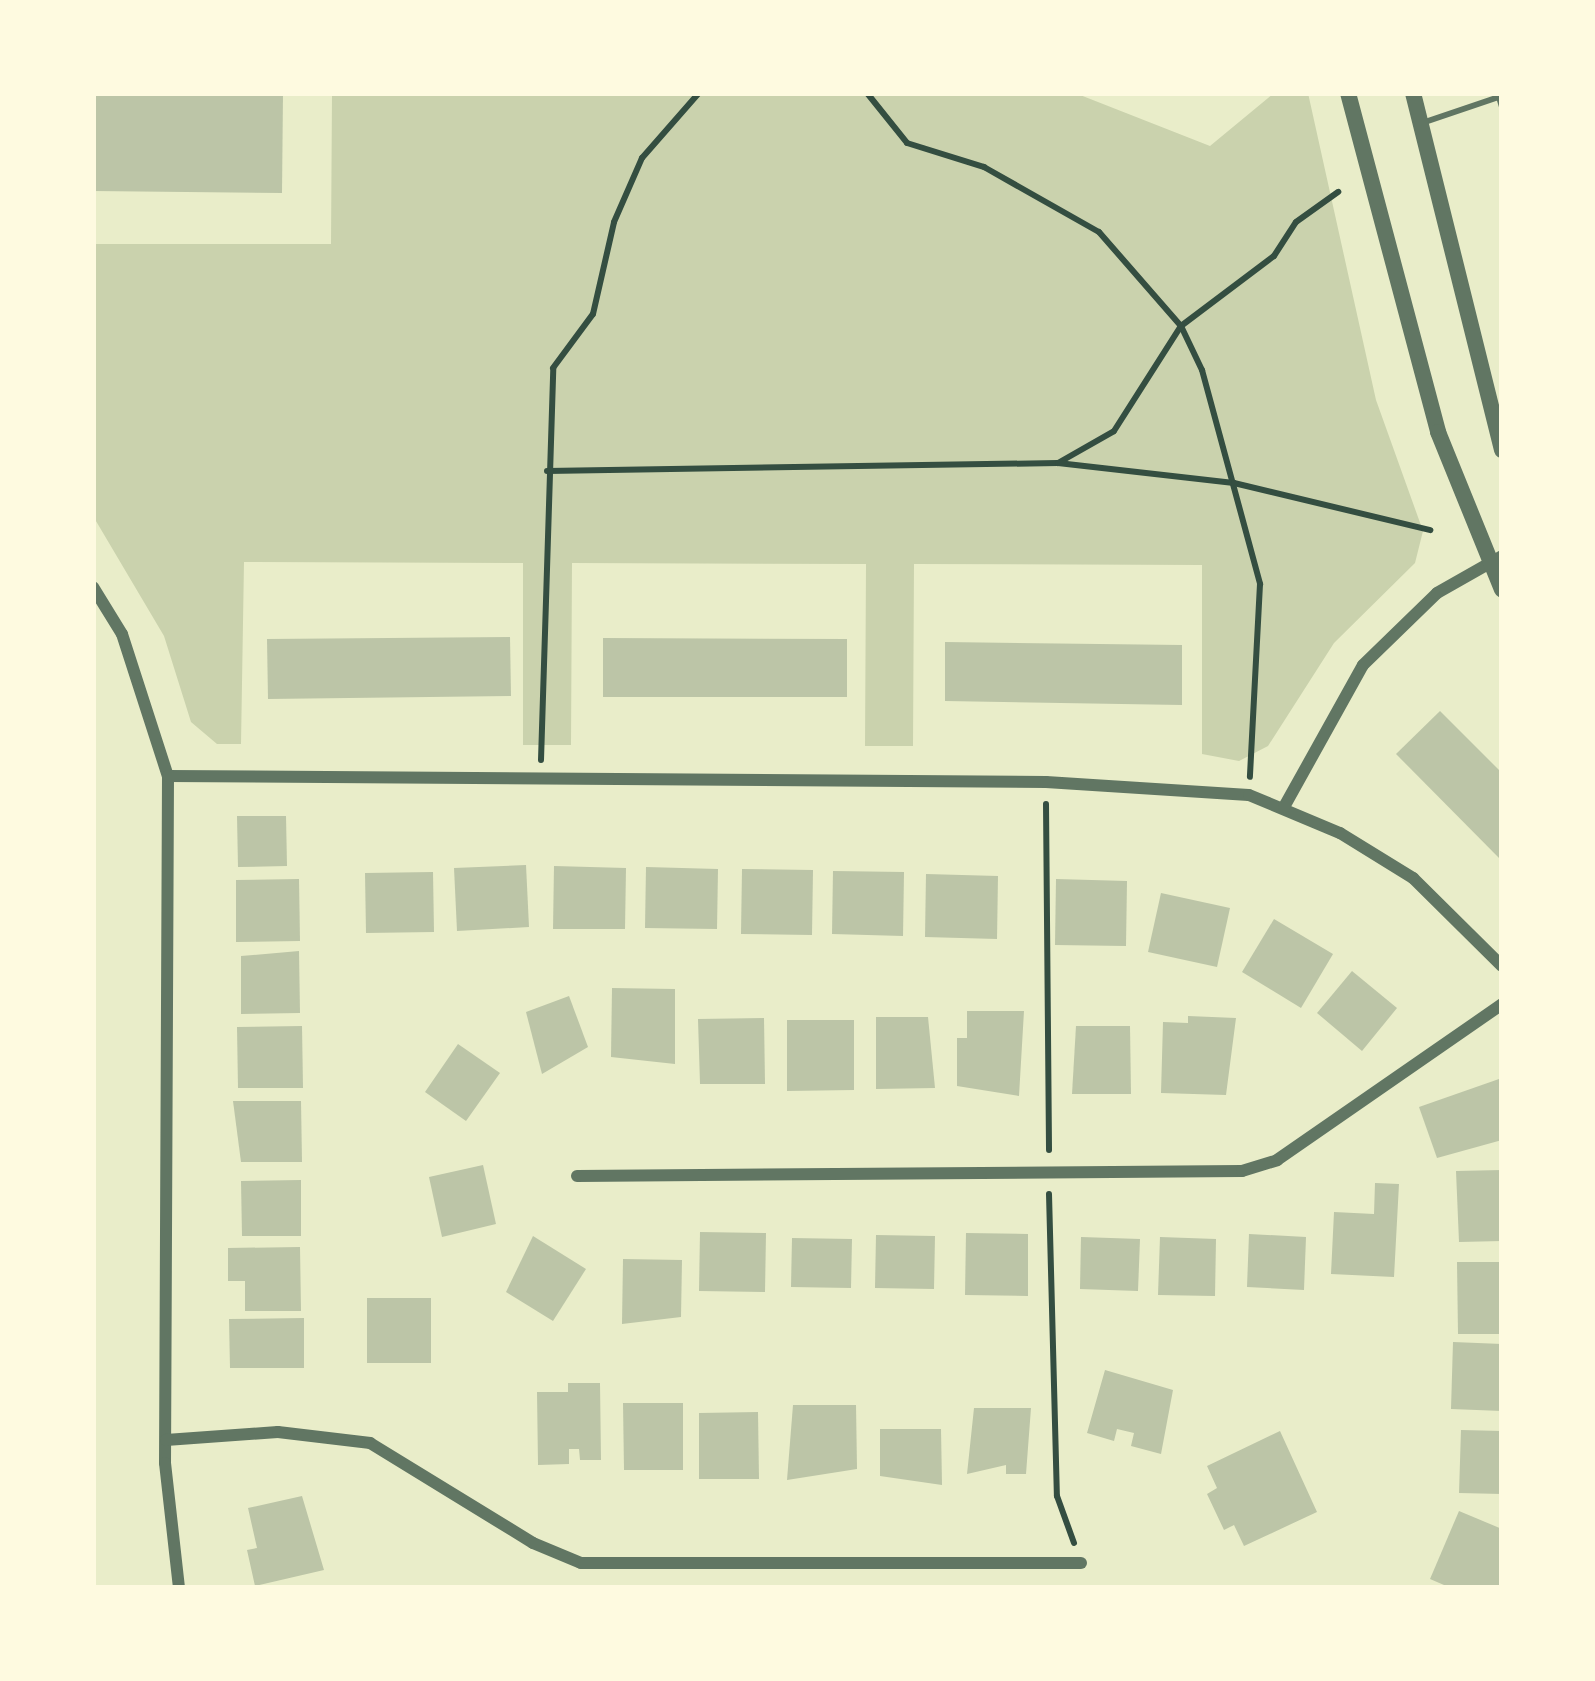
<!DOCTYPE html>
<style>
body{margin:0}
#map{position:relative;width:1595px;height:1681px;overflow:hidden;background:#e9edc9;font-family:Helvetica,sans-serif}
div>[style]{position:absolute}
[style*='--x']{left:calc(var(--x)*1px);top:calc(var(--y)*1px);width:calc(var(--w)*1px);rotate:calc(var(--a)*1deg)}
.green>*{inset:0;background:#cad2ad}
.building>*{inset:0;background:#bcc5a7}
.path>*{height:6px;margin:-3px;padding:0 3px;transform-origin:3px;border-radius:3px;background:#344e41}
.service>*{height:6px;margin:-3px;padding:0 3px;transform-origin:3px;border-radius:3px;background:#617663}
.minor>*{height:12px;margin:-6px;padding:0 6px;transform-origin:6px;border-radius:6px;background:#617663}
.tertiary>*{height:16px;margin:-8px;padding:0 8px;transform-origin:8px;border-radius:8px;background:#617663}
span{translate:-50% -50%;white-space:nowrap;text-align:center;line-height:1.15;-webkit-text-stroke:10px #fefae0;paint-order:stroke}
.frame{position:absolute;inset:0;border:96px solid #fefae0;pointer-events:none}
</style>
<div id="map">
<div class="green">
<i style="clip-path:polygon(332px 93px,1075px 93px,1210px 146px,1274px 93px,1308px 93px,1376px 400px,1423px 531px,1415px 563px,1334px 643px,1268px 746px,1239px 761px,1202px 754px,1202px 565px,914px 564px,913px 746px,865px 746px,866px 564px,572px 563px,571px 745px,523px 745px,523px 563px,244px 562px,241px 744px,217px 744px,191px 722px,164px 636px,93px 516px,93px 244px,331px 244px)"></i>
</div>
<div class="building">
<i style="clip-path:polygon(93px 93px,283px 93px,282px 193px,93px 191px)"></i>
<i style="clip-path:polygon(510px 637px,511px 696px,268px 699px,267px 639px)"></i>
<i style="clip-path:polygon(603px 638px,847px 639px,847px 697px,603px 697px)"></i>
<i style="clip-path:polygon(945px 642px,1182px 645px,1182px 705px,945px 701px)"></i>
<i style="clip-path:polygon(1440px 711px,1502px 773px,1502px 861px,1396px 754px)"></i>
<i style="clip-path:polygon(237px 816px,286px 816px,287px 866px,238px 867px)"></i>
<i style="clip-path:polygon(526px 865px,529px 927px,457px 931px,454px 868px)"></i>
<i style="clip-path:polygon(554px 866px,626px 868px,625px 929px,553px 929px)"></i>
<i style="clip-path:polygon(646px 867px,718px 869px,717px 929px,645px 928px)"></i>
<i style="clip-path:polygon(742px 869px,813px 870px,812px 935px,741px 934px)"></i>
<i style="clip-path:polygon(833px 871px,904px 872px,903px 936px,832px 934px)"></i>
<i style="clip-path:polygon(433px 872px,434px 932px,366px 933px,365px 873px)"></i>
<i style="clip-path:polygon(926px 874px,998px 876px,997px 939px,925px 937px)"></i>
<i style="clip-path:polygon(299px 879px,300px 941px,236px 942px,236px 880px)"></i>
<i style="clip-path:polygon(1056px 879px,1127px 881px,1126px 946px,1055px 945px)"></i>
<i style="clip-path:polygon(1161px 893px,1230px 908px,1217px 967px,1148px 952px)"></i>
<i style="clip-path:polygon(1274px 919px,1333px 954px,1301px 1008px,1242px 972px)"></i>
<i style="clip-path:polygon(299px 951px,300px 1013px,241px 1014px,241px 956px)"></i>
<i style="clip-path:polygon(1352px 971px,1397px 1008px,1362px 1051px,1317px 1013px)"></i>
<i style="clip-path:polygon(612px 988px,675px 989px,675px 1064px,611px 1057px)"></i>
<i style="clip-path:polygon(569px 996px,588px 1047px,542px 1074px,526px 1012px)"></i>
<i style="clip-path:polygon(967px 1011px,1024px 1011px,1019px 1096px,957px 1086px,957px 1038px,967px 1038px)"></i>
<i style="clip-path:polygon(1188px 1016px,1236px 1018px,1226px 1095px,1161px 1093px,1163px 1022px,1188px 1023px)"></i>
<i style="clip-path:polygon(876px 1017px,928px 1017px,935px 1088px,876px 1089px)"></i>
<i style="clip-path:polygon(764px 1018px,765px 1084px,700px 1084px,698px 1019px)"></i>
<i style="clip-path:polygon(787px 1020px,854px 1020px,854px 1090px,787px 1091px)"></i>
<i style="clip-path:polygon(302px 1026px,303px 1088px,238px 1088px,237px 1027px)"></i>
<i style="clip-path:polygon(1076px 1026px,1130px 1026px,1131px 1094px,1072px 1094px)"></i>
<i style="clip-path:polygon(458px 1044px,500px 1073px,466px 1121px,425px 1092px)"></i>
<i style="clip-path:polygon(1499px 1079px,1502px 1140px,1437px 1158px,1419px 1107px)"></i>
<i style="clip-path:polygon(233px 1101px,301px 1101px,302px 1162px,241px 1162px)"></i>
<i style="clip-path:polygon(483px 1165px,496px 1224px,442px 1237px,429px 1177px)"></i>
<i style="clip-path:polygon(1502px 1170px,1502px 1241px,1459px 1242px,1456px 1171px)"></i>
<i style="clip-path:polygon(301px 1180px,301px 1236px,242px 1236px,241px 1181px)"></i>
<i style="clip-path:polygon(1375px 1183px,1399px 1184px,1394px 1277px,1331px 1274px,1334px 1212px,1374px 1214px)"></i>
<i style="clip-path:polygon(700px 1232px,766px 1233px,765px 1292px,699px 1291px)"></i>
<i style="clip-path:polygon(966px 1233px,1028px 1234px,1028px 1296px,965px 1295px)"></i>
<i style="clip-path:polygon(1249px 1234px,1306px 1237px,1304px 1290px,1247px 1287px)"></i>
<i style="clip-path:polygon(876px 1235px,935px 1236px,934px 1289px,875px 1288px)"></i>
<i style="clip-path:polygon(533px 1236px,586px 1269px,553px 1321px,506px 1292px)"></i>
<i style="clip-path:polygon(1081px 1237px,1140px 1239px,1138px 1291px,1080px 1289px)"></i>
<i style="clip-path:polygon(1160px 1237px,1216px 1239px,1215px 1296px,1158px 1295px)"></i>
<i style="clip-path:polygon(792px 1238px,852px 1239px,851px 1288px,791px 1287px)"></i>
<i style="clip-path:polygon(300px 1247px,301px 1311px,245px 1311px,245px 1281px,228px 1281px,228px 1248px)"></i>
<i style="clip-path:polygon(623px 1259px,682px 1260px,681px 1317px,622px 1324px)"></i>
<i style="clip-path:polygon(1457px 1262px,1502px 1262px,1502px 1334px,1458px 1334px)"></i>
<i style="clip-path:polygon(367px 1298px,431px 1298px,431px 1363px,367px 1363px)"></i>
<i style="clip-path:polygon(304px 1318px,304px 1368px,230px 1368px,229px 1319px)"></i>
<i style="clip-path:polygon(1453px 1342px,1502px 1344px,1502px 1411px,1451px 1409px)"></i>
<i style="clip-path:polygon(1105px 1370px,1173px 1390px,1161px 1454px,1131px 1446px,1134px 1433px,1117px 1429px,1114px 1441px,1087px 1433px)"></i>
<i style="clip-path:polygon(568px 1383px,600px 1383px,601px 1460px,580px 1460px,579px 1449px,569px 1449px,569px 1464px,538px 1465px,537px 1392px,568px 1392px)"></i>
<i style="clip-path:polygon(623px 1403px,683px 1403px,683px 1470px,624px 1470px)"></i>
<i style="clip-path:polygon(793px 1405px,856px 1405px,857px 1469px,787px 1480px)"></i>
<i style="clip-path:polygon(974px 1408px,1031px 1408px,1026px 1474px,1006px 1474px,1006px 1465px,967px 1474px)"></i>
<i style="clip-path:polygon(758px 1412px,759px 1479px,699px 1479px,699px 1413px)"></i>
<i style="clip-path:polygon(880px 1429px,941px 1429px,942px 1485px,880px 1476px)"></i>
<i style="clip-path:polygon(1461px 1430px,1502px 1431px,1502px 1494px,1459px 1493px)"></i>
<i style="clip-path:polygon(1280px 1431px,1317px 1512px,1244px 1546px,1234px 1525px,1224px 1530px,1207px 1494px,1217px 1488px,1207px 1466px)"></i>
<i style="clip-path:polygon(302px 1496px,324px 1570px,255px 1586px,247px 1550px,257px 1548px,248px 1508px)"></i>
<i style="clip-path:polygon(1459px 1511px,1502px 1529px,1502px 1588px,1451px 1588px,1430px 1579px)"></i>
</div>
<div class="path">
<i style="--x:867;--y:93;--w:64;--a:51.3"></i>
<i style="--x:907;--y:143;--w:81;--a:17.3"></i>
<i style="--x:984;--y:167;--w:132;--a:29.5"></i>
<i style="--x:1099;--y:232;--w:125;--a:48.9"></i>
<i style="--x:1181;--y:326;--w:49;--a:64.5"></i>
<i style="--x:1202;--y:370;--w:222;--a:74.8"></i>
<i style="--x:1260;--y:584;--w:193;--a:93"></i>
<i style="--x:1058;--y:463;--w:64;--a:-29.7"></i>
<i style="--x:1114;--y:431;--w:125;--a:-57.5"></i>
<i style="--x:1181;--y:326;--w:116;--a:-37"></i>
<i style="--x:1274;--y:256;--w:40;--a:-57.1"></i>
<i style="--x:1296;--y:222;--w:52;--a:-35.5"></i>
<i style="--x:547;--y:471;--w:511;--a:-0.9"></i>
<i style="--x:1058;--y:463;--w:177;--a:6.5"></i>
<i style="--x:1234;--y:483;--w:202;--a:13.5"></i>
<i style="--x:541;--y:760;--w:392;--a:-88.2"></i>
<i style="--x:553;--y:368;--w:67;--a:-53.5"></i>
<i style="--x:593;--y:314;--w:94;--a:-77.1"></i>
<i style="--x:614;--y:222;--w:70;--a:-66.4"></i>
<i style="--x:642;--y:158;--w:86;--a:-48.8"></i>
<i style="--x:1046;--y:804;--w:346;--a:89.5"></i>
<i style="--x:1049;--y:1194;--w:302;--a:88.5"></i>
<i style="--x:1057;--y:1496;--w:50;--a:70.1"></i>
</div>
<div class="service">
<i style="--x:1422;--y:123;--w:81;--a:-18.7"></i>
<i style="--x:1499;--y:97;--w:10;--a:73"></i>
</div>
<div class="minor">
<i style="--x:93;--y:587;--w:55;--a:58.3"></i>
<i style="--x:122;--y:634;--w:149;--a:72.1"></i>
<i style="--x:168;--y:776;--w:687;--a:90.25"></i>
<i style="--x:165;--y:1463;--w:126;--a:83.6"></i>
<i style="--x:168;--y:776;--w:878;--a:0.39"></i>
<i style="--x:1046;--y:782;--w:203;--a:3.7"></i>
<i style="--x:1249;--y:795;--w:99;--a:22.7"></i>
<i style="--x:1340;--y:833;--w:86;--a:31.7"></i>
<i style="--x:1413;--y:878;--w:125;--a:44.7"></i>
<i style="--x:1284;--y:807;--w:162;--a:-60.9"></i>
<i style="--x:1363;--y:665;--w:103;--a:-44.2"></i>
<i style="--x:1437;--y:593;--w:75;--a:-29.6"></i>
<i style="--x:577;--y:1176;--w:665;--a:-0.43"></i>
<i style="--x:1242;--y:1171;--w:37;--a:-17"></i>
<i style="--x:1277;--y:1160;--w:274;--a:-34.7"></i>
<i style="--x:166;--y:1440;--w:112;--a:-4.1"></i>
<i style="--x:278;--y:1432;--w:93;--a:6.8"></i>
<i style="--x:370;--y:1443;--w:191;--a:31.5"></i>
<i style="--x:533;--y:1543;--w:52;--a:22.6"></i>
<i style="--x:581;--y:1563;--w:500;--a:0"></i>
</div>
<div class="tertiary">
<i style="--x:1348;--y:93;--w:351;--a:75.1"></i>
<i style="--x:1438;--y:432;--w:170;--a:67.9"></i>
<i style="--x:1413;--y:93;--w:368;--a:76"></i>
</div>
<div class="frame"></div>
</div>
